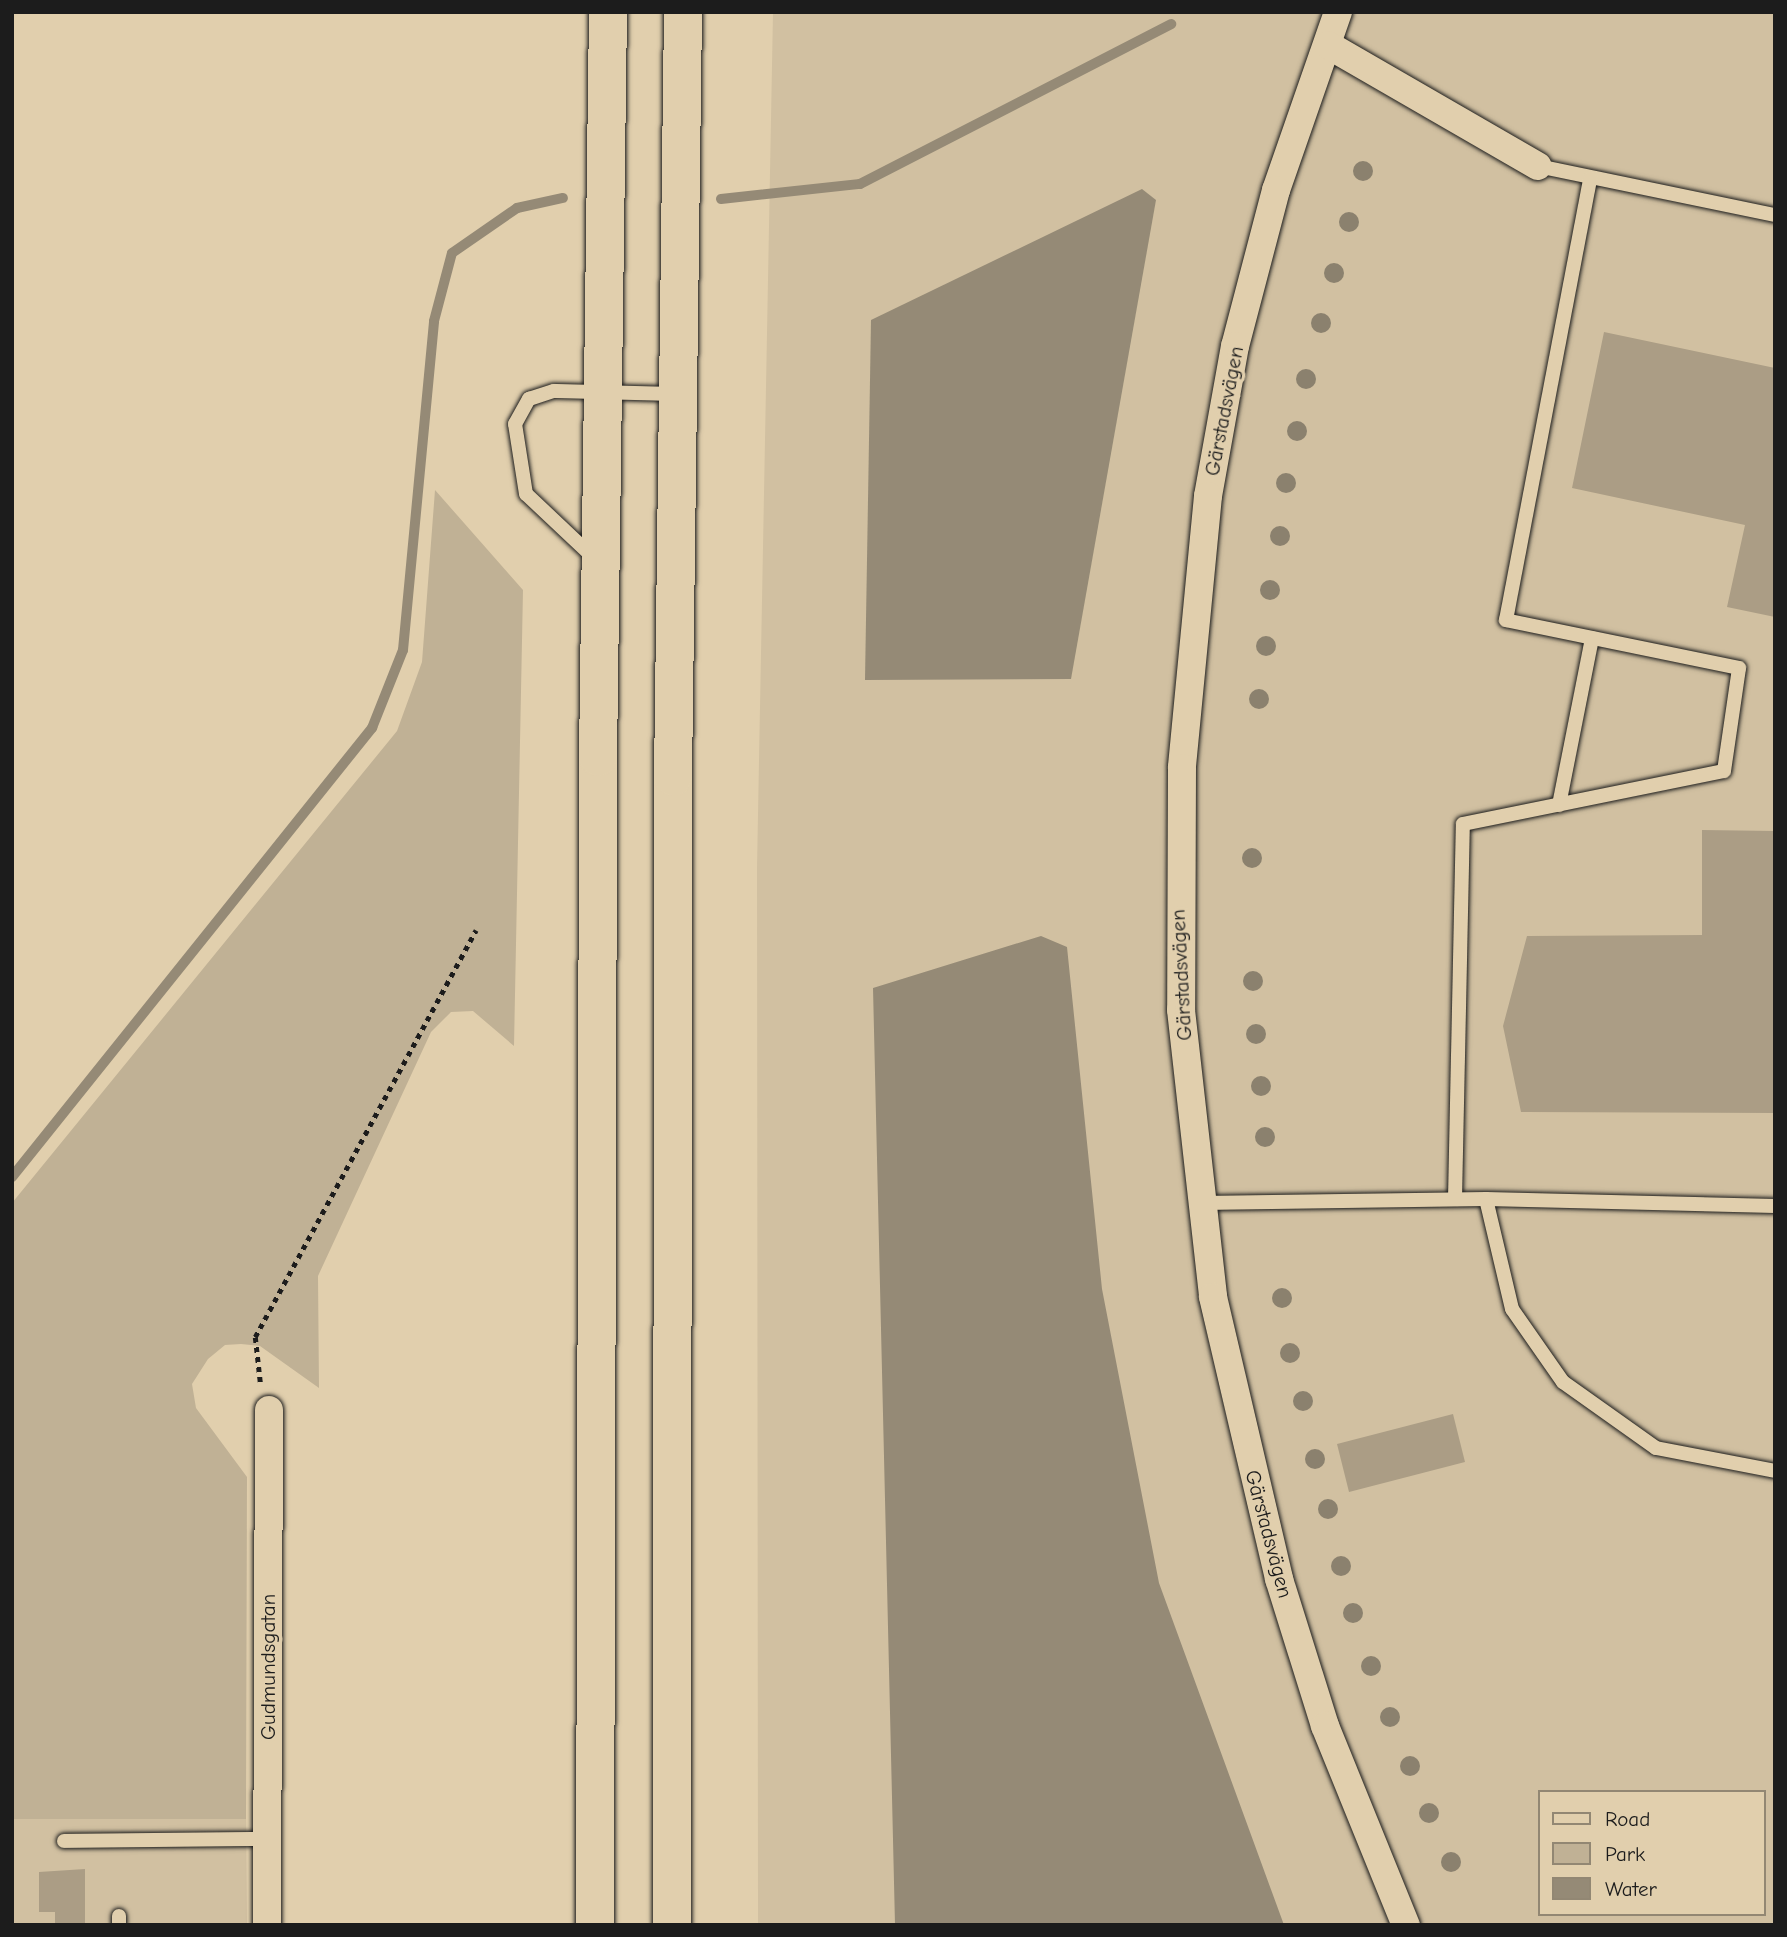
<!DOCTYPE html>
<meta charset="utf-8">
<style>
body{margin:0}
#map{position:relative;width:1787px;height:1937px;overflow:hidden;background:#e1cfad;font-family:"Comic Neue",sans-serif}
div>[style]{position:absolute}
[style*='--x']{left:calc(var(--x)*1px);top:calc(var(--y)*1px);width:calc(var(--w)*1px);rotate:calc(var(--a)*1deg)}
.built>*{inset:0;background:#d1c0a1}
.green>*{inset:0;background:#c0b195}
.water>*{inset:0;background:#958a76}
.stream>*{height:10px;margin:-5px;padding:0 5px;transform-origin:5px;border-radius:5px;background:#958a76}
.building>*{inset:0;background:#ab9d85}
.path>*{height:4.5px;margin-top:-2.25px;transform-origin:0;background:repeating-linear-gradient(90deg,#1c1c1c 0 5px,transparent 0 10px)}
.roads{filter:drop-shadow(0 0 2px #1c1c1c) drop-shadow(0 0 2px #1c1c1c)}
.lane>*{height:14px;margin:-7px;padding:0 7px;transform-origin:7px;border-radius:7px;background:#e1cfad}
.street>*{height:28px;margin:-14px;padding:0 14px;transform-origin:14px;border-radius:14px;background:#e1cfad}
.highway>*{height:38px;margin:-19px;padding:0 19px;transform-origin:19px;border-radius:19px;background:#e1cfad}
.trees>*{width:20px;height:20px;margin:-10px;border-radius:50%;background:#8b816e}
span{translate:-50% -50%;white-space:nowrap;text-align:center;line-height:1.15;-webkit-text-stroke:7px #e1cfad;paint-order:stroke}
.street-label{font-size:21px;color:#1c1c1c}
.frame{position:absolute;inset:0;border:14px solid #1c1c1c;pointer-events:none}
.legend{position:absolute;left:1538px;top:1790px;width:228px;height:126px;box-sizing:border-box;background:#e1cfad;border:2px solid #928773;margin:0;padding:9px 12px;list-style:none;font-size:21px;color:#1c1c1c}
.legend li{display:flex;align-items:center;gap:14px;height:35px}
.legend b{width:35px;border:2px solid #928773}
</style>
<div id="map">
<div class="built">
<i style="clip-path:polygon(evenodd,773px 12px,1775px 12px,1775px 1925px,758px 1925px,757px 868px,773px 12px,1540px 1792px,1764px 1792px,1764px 1914px,1540px 1914px,1540px 1792px)"></i>
<i style="clip-path:polygon(12px 1819px,246px 1819px,247px 1925px,12px 1925px)"></i>
</div>
<div class="green">
<i style="clip-path:polygon(435px 490px,523px 590px,514px 1046px,473px 1011px,451px 1012px,431px 1032px,318px 1276px,319px 1388px,260px 1346px,241px 1344px,225px 1345px,208px 1359px,192px 1384px,196px 1408px,247px 1477px,246px 1819px,12px 1819px,12px 1203px,397px 731px,422px 662px)"></i>
</div>
<div class="water">
<i style="clip-path:polygon(1142px 189px,1156px 200px,1071px 679px,865px 680px,871px 320px)"></i>
<i style="clip-path:polygon(1041px 936px,1067px 947px,1102px 1289px,1159px 1583px,1284px 1925px,895px 1925px,873px 988px)"></i>
</div>
<div class="stream">
<i style="--x:721;--y:199;--w:140;--a:-6.2"></i>
<i style="--x:860;--y:184;--w:350;--a:-27.2"></i>
<i style="--x:12;--y:1177;--w:576;--a:-51.28"></i>
<i style="--x:372;--y:728;--w:84;--a:-68.3"></i>
<i style="--x:403;--y:650;--w:330;--a:-84.6"></i>
<i style="--x:434;--y:321;--w:70;--a:-75.2"></i>
<i style="--x:452;--y:253;--w:79;--a:-34.7"></i>
<i style="--x:517;--y:208;--w:47;--a:-12.3"></i>
</div>
<div class="building">
<i style="clip-path:polygon(1604px 332px,1775px 368px,1775px 617px,1727px 607px,1745px 525px,1572px 488px)"></i>
<i style="clip-path:polygon(1702px 830px,1775px 831px,1775px 1113px,1521px 1112px,1503px 1026px,1527px 936px,1702px 935px)"></i>
<i style="clip-path:polygon(1453px 1414px,1465px 1462px,1349px 1492px,1337px 1444px)"></i>
<i style="clip-path:polygon(85px 1869px,85px 1925px,55px 1925px,55px 1912px,39px 1912px,39px 1872px)"></i>
</div>
<div class="path">
<i style="--x:260;--y:1382;--w:45;--a:-96.3"></i>
<i style="--x:255;--y:1337;--w:463;--a:-61.5"></i>
</div>
<div class="roads">
<div class="lane">
<i style="--x:1538;--y:166;--w:242;--a:11.7"></i>
<i style="--x:594;--y:558;--w:93;--a:-136.7"></i>
<i style="--x:526;--y:494;--w:71;--a:-98.9"></i>
<i style="--x:515;--y:424;--w:29;--a:-61"></i>
<i style="--x:529;--y:399;--w:26;--a:-18"></i>
<i style="--x:554;--y:391;--w:123;--a:1.4"></i>
<i style="--x:1559;--y:805;--w:170;--a:-78.8"></i>
<i style="--x:1455;--y:1199;--w:375;--a:-88.8"></i>
<i style="--x:1463;--y:824;--w:266;--a:-11.5"></i>
<i style="--x:1724;--y:771;--w:104;--a:-81.7"></i>
<i style="--x:1739;--y:668;--w:238;--a:-168.4"></i>
<i style="--x:1506;--y:620;--w:450;--a:-79.2"></i>
<i style="--x:1486;--y:1199;--w:113;--a:76.7"></i>
<i style="--x:1512;--y:1309;--w:89;--a:55.1"></i>
<i style="--x:1563;--y:1382;--w:114;--a:35.4"></i>
<i style="--x:1656;--y:1448;--w:121;--a:10.9"></i>
<i style="--x:1201;--y:1203;--w:285;--a:-0.8"></i>
<i style="--x:1486;--y:1199;--w:289;--a:1.4"></i>
<i style="--x:64;--y:1841;--w:203;--a:-0.6"></i>
<i style="--x:119;--y:1916;--w:9;--a:90"></i>
</div>
<div class="street">
<i style="--x:1338;--y:12;--w:188;--a:109.2"></i>
<i style="--x:1276;--y:190;--w:161;--a:104.7"></i>
<i style="--x:1235;--y:346;--w:152;--a:100.2"></i>
<i style="--x:1208;--y:496;--w:273;--a:95.5"></i>
<i style="--x:1182;--y:768;--w:242;--a:90.2"></i>
<i style="--x:1181;--y:1010;--w:289;--a:83.6"></i>
<i style="--x:1213;--y:1297;--w:290;--a:76.8"></i>
<i style="--x:1279;--y:1579;--w:154;--a:72.6"></i>
<i style="--x:1325;--y:1726;--w:215;--a:67.9"></i>
<i style="--x:1328;--y:45;--w:242;--a:30"></i>
<i style="--x:267;--y:1925;--w:515;--a:-89.78"></i>
</div>
<div class="highway">
<i style="--x:595;--y:1925;--w:1168;--a:-89.85"></i>
<i style="--x:598;--y:757;--w:745;--a:-89.23"></i>
<i style="--x:672;--y:1925;--w:1148;--a:-89.95"></i>
<i style="--x:673;--y:777;--w:765;--a:-89.25"></i>
</div>
</div>
<div class="trees">
<i style="left:1363px;top:171px"></i>
<i style="left:1349px;top:222px"></i>
<i style="left:1334px;top:273px"></i>
<i style="left:1321px;top:323px"></i>
<i style="left:1306px;top:379px"></i>
<i style="left:1297px;top:431px"></i>
<i style="left:1286px;top:483px"></i>
<i style="left:1280px;top:536px"></i>
<i style="left:1270px;top:590px"></i>
<i style="left:1266px;top:646px"></i>
<i style="left:1259px;top:699px"></i>
<i style="left:1252px;top:858px"></i>
<i style="left:1253px;top:981px"></i>
<i style="left:1256px;top:1034px"></i>
<i style="left:1261px;top:1086px"></i>
<i style="left:1265px;top:1137px"></i>
<i style="left:1282px;top:1298px"></i>
<i style="left:1290px;top:1353px"></i>
<i style="left:1303px;top:1401px"></i>
<i style="left:1315px;top:1459px"></i>
<i style="left:1328px;top:1509px"></i>
<i style="left:1341px;top:1566px"></i>
<i style="left:1353px;top:1613px"></i>
<i style="left:1371px;top:1666px"></i>
<i style="left:1390px;top:1717px"></i>
<i style="left:1410px;top:1766px"></i>
<i style="left:1429px;top:1813px"></i>
<i style="left:1451px;top:1862px"></i>
</div>
<div class="street-label">
<span style="left:1224px;top:411px;rotate:-79deg">Gärstadsvägen</span>
<span style="left:1181px;top:975px;rotate:-93deg">Gärstadsvägen</span>
<span style="left:1269px;top:1534px;rotate:75deg">Gärstadsvägen</span>
<span style="left:268px;top:1667px;rotate:-90deg">Gudmundsgatan</span>
</div>
<div class="frame"></div>
<ul class="legend">
<li><b style="height:9px;background:#e1cfad"></b>Road</li>
<li><b style="height:19px;background:#c0b195"></b>Park</li>
<li><b style="height:19px;background:#958a76"></b>Water</li>
</ul>
</div>
